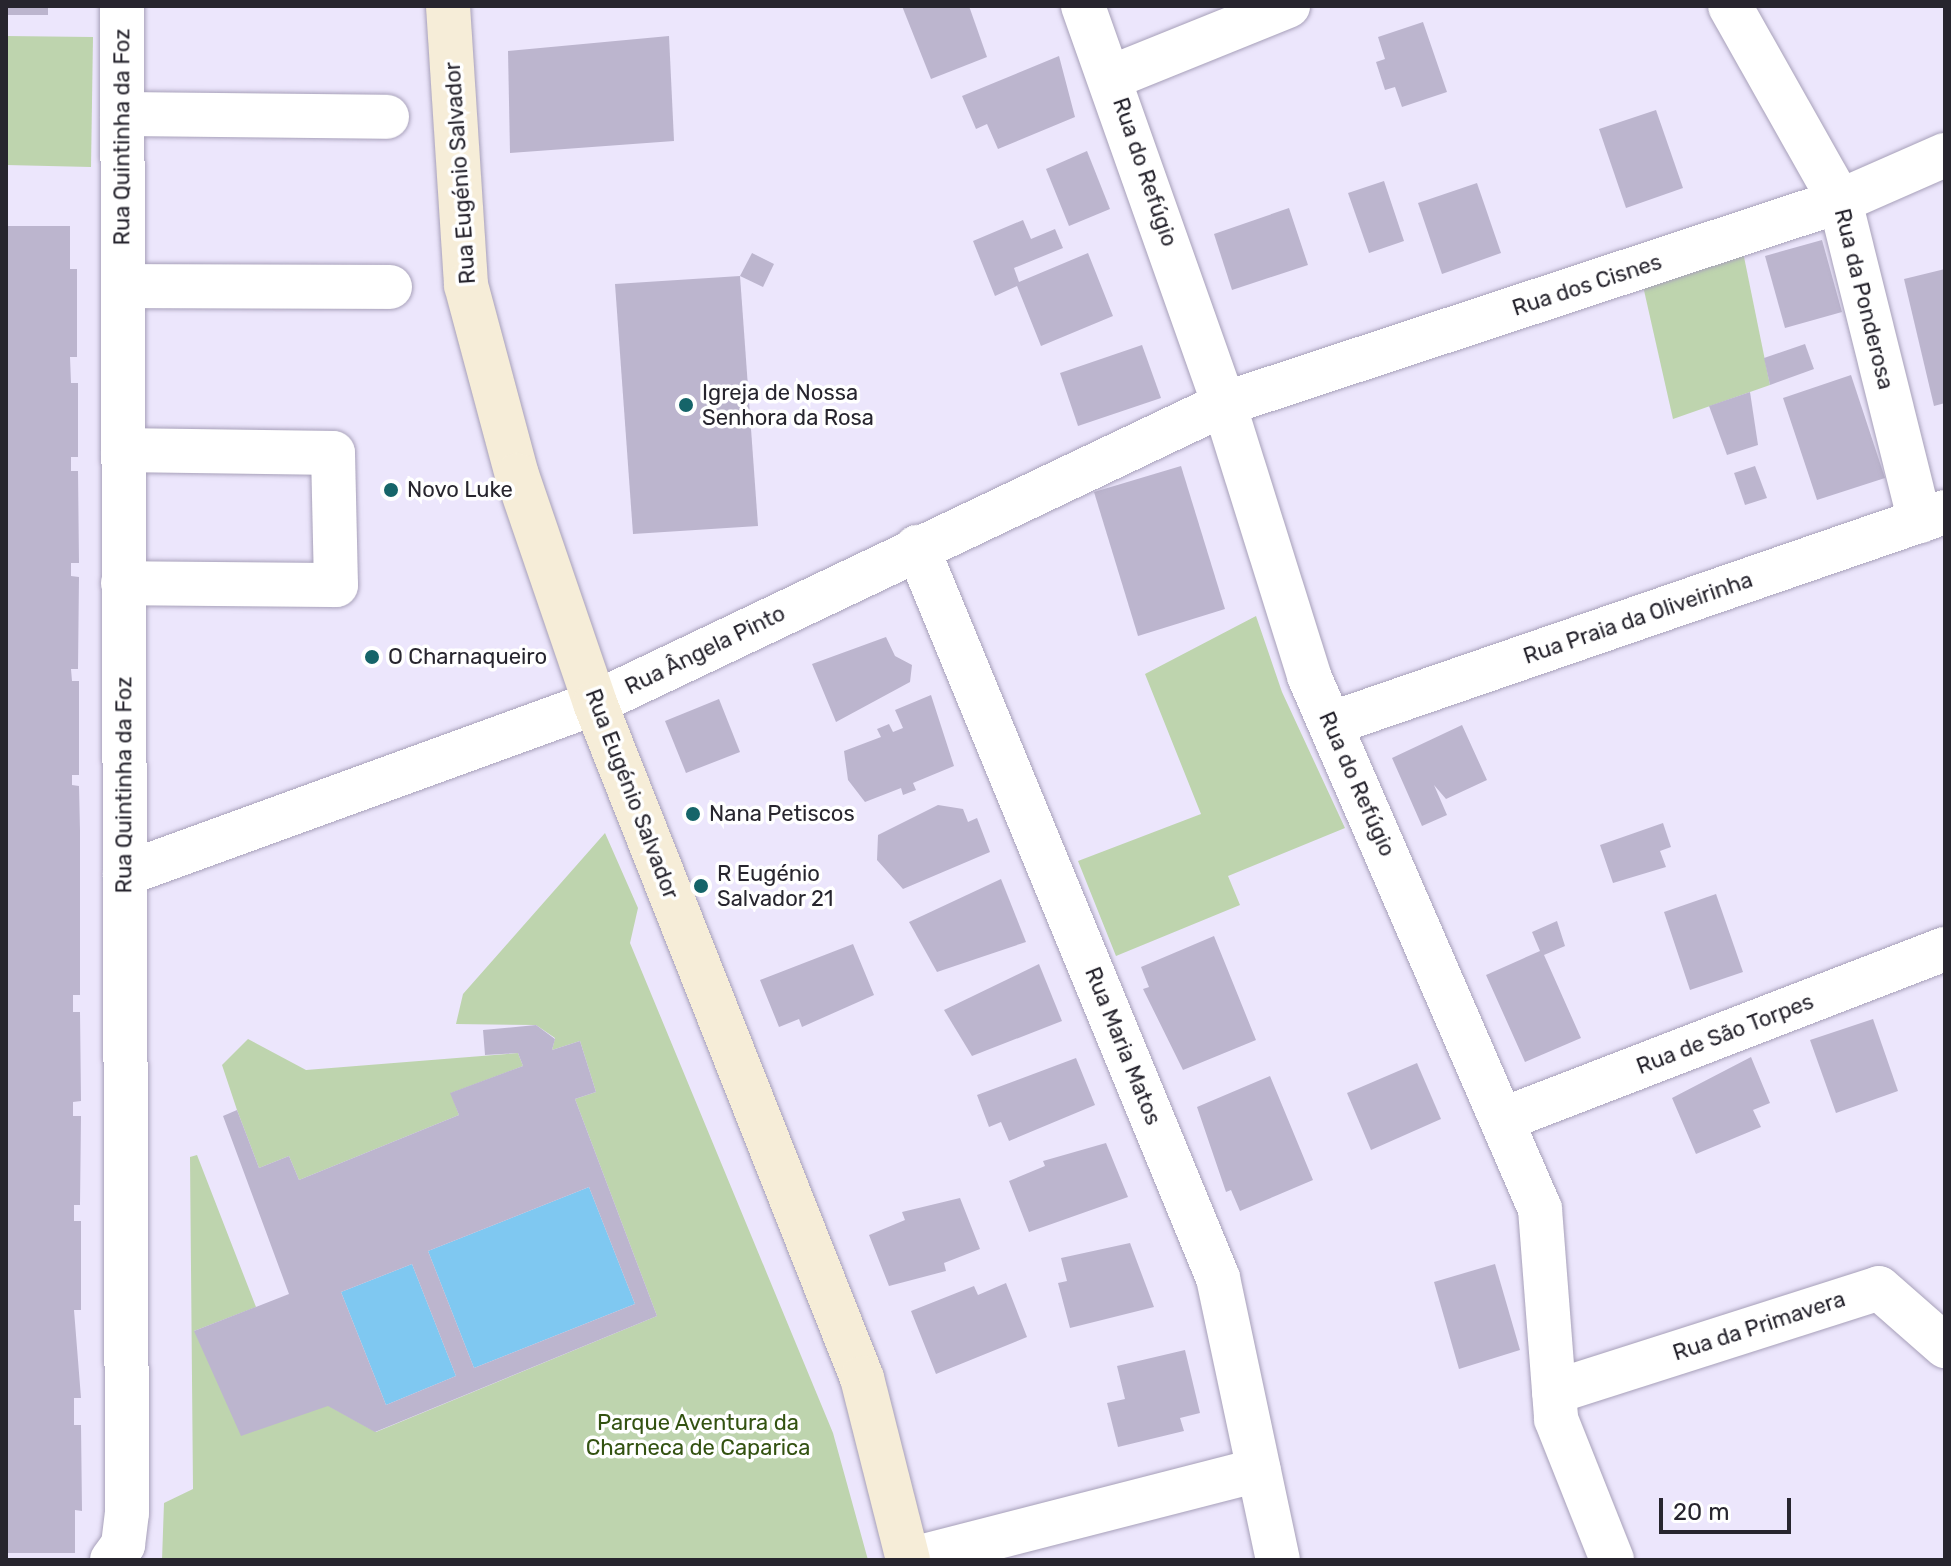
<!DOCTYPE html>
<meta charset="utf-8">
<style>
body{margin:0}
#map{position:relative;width:1951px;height:1566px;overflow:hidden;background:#ece6fc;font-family:Rubik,sans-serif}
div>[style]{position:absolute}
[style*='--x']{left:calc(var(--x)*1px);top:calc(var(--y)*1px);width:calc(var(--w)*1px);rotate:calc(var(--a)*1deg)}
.green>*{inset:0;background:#bed4ae}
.water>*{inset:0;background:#7fc8f1}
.building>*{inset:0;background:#bcb5ce}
.roads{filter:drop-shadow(0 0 2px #a7a0b9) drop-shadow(0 0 2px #a7a0b9)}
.street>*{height:44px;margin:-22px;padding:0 22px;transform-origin:22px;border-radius:22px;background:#fff}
.secondary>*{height:44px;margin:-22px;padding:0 22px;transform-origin:22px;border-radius:22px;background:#f6edd8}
.dots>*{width:22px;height:22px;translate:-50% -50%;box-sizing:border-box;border:4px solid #fff;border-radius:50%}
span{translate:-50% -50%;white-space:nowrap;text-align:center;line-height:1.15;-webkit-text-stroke:7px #fff;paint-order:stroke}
.street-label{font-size:22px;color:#27252e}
.poi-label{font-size:22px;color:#27252e}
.left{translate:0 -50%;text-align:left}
.park-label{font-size:22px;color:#335211}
.frame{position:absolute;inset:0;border:8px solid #27252e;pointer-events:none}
.scale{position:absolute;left:1659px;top:1498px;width:132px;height:36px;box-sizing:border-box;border:4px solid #27252e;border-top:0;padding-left:10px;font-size:24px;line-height:28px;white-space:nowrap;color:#27252e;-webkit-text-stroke:6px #fff;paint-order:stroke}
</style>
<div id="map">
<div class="green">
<i style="clip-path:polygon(6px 36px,93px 37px,91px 167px,6px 165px)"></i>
<i style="clip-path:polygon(1741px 242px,1770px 385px,1673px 419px,1641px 277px)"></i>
<i style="clip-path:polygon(1256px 616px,1282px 692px,1345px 828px,1228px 876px,1240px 905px,1116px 956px,1078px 861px,1201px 814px,1145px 674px)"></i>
<i style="clip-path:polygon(605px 833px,638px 908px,630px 943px,833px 1433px,868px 1560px,162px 1560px,164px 1503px,193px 1489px,190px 1157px,197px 1155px,256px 1307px,194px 1331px,376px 1432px,657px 1316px,575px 1099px,596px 1092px,580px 1041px,552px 1050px,555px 1038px,536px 1025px,456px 1024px,463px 994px)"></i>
<i style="clip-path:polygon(248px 1039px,306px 1070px,518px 1053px,523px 1066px,451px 1093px,459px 1115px,299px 1180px,289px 1156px,259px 1168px,237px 1110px,222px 1065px)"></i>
</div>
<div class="water">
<i style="clip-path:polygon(589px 1187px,635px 1304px,474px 1368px,428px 1251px)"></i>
<i style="clip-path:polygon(412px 1264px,456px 1376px,386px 1405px,341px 1292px)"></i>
</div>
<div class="building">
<i style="clip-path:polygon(6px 6px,48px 6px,48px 15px,6px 15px)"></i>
<i style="clip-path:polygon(902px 6px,969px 6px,987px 57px,931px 79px)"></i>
<i style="clip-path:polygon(1423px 22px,1447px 92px,1402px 107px,1395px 87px,1385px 90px,1376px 62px,1385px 59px,1378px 37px)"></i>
<i style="clip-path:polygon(669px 36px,674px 141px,510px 153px,508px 51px)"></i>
<i style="clip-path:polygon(1059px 56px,1075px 117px,998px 149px,987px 124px,976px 129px,962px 96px)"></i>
<i style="clip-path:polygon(1656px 110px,1683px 188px,1626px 208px,1599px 129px)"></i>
<i style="clip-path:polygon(1087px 151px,1110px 209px,1069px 226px,1046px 169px)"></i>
<i style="clip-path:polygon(1384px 181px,1404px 241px,1369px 253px,1348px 193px)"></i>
<i style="clip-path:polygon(1477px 183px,1501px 253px,1442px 274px,1418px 203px)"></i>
<i style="clip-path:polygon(1289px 208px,1308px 265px,1232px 290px,1214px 234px)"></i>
<i style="clip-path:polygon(1023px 220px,1031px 239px,1055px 229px,1063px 248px,1014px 268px,1019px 282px,1088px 253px,1113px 316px,1041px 346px,1017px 286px,995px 296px,973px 241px)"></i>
<i style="clip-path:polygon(6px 226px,70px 226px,70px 269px,77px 269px,77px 357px,70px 357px,71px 383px,78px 383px,78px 457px,71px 457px,71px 471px,78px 471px,79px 563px,71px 563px,71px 576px,79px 577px,78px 669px,71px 669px,72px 681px,79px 681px,79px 775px,72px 775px,72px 785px,79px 786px,80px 831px,80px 995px,73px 995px,73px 1012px,80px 1012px,81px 1101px,73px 1102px,73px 1116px,81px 1116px,80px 1205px,74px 1205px,74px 1221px,81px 1221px,81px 1310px,74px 1310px,81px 1398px,74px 1398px,74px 1425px,81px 1425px,82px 1511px,75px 1510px,75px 1553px,6px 1553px)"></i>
<i style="clip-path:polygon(1822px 240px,1842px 312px,1785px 328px,1765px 256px)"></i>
<i style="clip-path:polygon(752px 253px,774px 264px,763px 287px,740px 276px)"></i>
<i style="clip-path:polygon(1945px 269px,1945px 403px,1934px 406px,1904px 279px)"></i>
<i style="clip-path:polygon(740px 276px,758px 526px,633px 534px,615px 284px)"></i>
<i style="clip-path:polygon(1805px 344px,1814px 369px,1770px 385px,1764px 358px)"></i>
<i style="clip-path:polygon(1142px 345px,1161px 398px,1078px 426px,1060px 373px)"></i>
<i style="clip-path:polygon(1851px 375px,1885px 478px,1817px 500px,1783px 398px)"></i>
<i style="clip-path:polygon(1750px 392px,1758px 445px,1727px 455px,1709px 406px)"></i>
<i style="clip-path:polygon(1181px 466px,1225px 609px,1138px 636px,1094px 492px)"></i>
<i style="clip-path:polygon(1755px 466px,1767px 498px,1745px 505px,1734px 473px)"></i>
<i style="clip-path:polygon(886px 637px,895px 656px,912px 665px,910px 682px,836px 722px,812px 664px)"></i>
<i style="clip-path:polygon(931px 695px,954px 766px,913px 783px,916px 790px,903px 795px,901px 788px,865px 802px,848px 780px,844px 751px,881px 737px,877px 729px,889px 724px,893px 732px,903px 728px,895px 710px)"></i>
<i style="clip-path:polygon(719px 699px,740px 752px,686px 773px,665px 721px)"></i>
<i style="clip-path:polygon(1462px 725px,1487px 780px,1446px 799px,1434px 785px,1447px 815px,1422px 826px,1392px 758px)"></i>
<i style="clip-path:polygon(938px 805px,963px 809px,968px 822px,977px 818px,990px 852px,903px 889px,877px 860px,878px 835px)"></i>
<i style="clip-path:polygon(1663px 823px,1671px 847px,1660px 851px,1666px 867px,1613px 883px,1600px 845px)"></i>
<i style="clip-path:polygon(1001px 879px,1026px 942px,937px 972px,909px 922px)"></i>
<i style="clip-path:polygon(1716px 894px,1743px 972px,1690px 990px,1664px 912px)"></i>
<i style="clip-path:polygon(1557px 921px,1565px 946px,1544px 955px,1581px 1038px,1525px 1062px,1486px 975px,1540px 951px,1532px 932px)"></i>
<i style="clip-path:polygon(1214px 936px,1256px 1040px,1183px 1070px,1143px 989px,1149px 987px,1141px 967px)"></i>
<i style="clip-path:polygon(853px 944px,874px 995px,802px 1027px,799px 1019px,779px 1027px,760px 980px)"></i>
<i style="clip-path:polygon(1039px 964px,1062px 1021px,972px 1056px,944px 1010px)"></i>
<i style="clip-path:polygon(1873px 1019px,1898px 1091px,1836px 1113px,1810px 1040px)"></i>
<i style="clip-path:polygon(evenodd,536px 1025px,555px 1039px,552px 1050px,580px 1041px,596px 1092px,575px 1099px,657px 1316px,375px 1432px,328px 1406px,241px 1436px,194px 1331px,289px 1294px,223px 1116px,237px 1110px,259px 1168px,289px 1156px,299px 1180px,459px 1115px,450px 1093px,523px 1066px,518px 1053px,485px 1055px,483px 1030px,536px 1025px,589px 1187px,635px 1304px,474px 1368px,428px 1251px,589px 1187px,536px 1025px,412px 1264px,456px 1376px,386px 1405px,341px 1292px,412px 1264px)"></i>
<i style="clip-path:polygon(1751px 1057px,1770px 1103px,1753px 1110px,1761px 1127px,1696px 1154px,1672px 1098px)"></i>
<i style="clip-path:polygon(1076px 1058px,1095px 1105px,1009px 1141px,1001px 1122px,989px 1127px,977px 1095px)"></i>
<i style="clip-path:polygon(1417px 1063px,1441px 1119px,1371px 1150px,1347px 1093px)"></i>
<i style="clip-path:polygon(1270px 1076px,1313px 1180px,1240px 1211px,1231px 1190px,1226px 1192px,1197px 1107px)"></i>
<i style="clip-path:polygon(1106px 1143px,1128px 1197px,1029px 1232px,1009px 1181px,1045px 1166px,1043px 1161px)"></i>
<i style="clip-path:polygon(960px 1198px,980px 1249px,944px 1263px,946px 1271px,889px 1286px,869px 1235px,905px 1220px,902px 1212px)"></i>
<i style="clip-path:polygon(1130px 1243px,1154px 1307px,1070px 1328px,1058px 1283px,1067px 1281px,1061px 1258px)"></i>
<i style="clip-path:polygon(1495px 1264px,1520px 1350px,1459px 1369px,1434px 1282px)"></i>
<i style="clip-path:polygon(1006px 1283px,1027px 1337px,936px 1374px,911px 1311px,974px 1286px,978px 1295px)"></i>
<i style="clip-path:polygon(1185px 1350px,1200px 1413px,1180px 1418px,1184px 1431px,1118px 1447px,1107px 1403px,1125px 1399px,1117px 1366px)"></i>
</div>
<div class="roads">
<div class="street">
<i style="--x:1083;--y:6;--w:422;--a:70.5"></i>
<i style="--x:1224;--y:404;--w:285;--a:72.6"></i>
<i style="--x:1309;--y:676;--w:581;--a:66.57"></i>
<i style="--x:1540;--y:1209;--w:211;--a:85.6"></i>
<i style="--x:1556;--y:1419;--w:152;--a:68.3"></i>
<i style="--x:1730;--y:6;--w:224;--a:60.6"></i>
<i style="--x:1840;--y:201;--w:330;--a:76"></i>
<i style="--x:1112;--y:77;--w:190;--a:-22"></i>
<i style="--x:122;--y:114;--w:265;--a:0.6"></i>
<i style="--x:123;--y:286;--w:267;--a:0.2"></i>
<i style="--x:123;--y:450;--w:210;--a:0.8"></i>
<i style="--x:333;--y:453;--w:132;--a:88.7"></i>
<i style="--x:336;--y:585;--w:213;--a:-179.5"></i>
<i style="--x:917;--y:547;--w:791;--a:67.62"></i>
<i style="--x:1218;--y:1278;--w:288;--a:78"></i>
<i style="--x:1330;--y:724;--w:651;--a:-19.02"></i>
<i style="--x:125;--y:874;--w:500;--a:-19.99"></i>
<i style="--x:595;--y:703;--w:696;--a:-25.42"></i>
<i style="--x:1224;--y:404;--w:649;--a:-18.24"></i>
<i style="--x:1840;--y:201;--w:115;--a:-23.7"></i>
<i style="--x:1504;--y:1119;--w:473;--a:-21.1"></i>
<i style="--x:1554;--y:1392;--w:341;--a:-17.7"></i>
<i style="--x:1879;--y:1288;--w:88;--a:41.3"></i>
<i style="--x:112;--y:1560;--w:19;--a:-54"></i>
<i style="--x:123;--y:1545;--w:32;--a:-83"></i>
<i style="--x:127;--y:1513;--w:1507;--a:-90.19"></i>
<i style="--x:908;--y:1560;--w:362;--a:-14.4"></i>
</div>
<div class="secondary">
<i style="--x:448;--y:6;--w:280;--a:86.3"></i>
<i style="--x:466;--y:285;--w:197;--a:75"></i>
<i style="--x:517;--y:475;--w:241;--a:71.1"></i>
<i style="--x:595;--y:703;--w:726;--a:68.42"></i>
<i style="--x:862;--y:1378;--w:188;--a:75.8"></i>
</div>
</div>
<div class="dots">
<i style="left:686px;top:405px;background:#156469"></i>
<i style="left:391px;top:490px;background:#156469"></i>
<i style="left:372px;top:657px;background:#156469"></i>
<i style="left:693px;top:814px;background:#156469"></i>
<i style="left:701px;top:886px;background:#156469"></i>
</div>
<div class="street-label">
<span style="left:122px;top:137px;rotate:-90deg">Rua Quintinha da Foz</span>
<span style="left:1145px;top:172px;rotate:71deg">Rua do Refúgio</span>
<span style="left:460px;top:173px;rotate:-94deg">Rua Eugénio Salvador</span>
<span style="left:1587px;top:285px;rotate:-18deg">Rua dos Cisnes</span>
<span style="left:1864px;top:299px;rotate:76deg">Rua da Ponderosa</span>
<span style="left:1638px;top:618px;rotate:-19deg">Rua Praia da Oliveirinha</span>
<span style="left:705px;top:650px;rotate:-26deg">Rua Ângela Pinto</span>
<span style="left:1357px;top:784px;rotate:66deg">Rua do Refúgio</span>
<span style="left:124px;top:785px;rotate:-90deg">Rua Quintinha da Foz</span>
<span style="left:632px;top:794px;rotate:69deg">Rua Eugénio Salvador</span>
<span style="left:1725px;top:1034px;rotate:-21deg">Rua de São Torpes</span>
<span style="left:1123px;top:1046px;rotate:68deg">Rua Maria Matos</span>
<span style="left:1759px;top:1326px;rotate:-18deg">Rua da Primavera</span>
</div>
<div class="poi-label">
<span class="left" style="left:702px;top:405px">Igreja de Nossa<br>Senhora da Rosa</span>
<span class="left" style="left:407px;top:490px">Novo Luke</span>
<span class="left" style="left:388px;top:657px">O Charnaqueiro</span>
<span class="left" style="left:709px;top:814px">Nana Petiscos</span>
<span class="left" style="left:717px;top:886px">R Eugénio<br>Salvador 21</span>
</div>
<div class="park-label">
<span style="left:698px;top:1435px">Parque Aventura da<br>Charneca de Caparica</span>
</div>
<div class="frame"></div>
<div class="scale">20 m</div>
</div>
